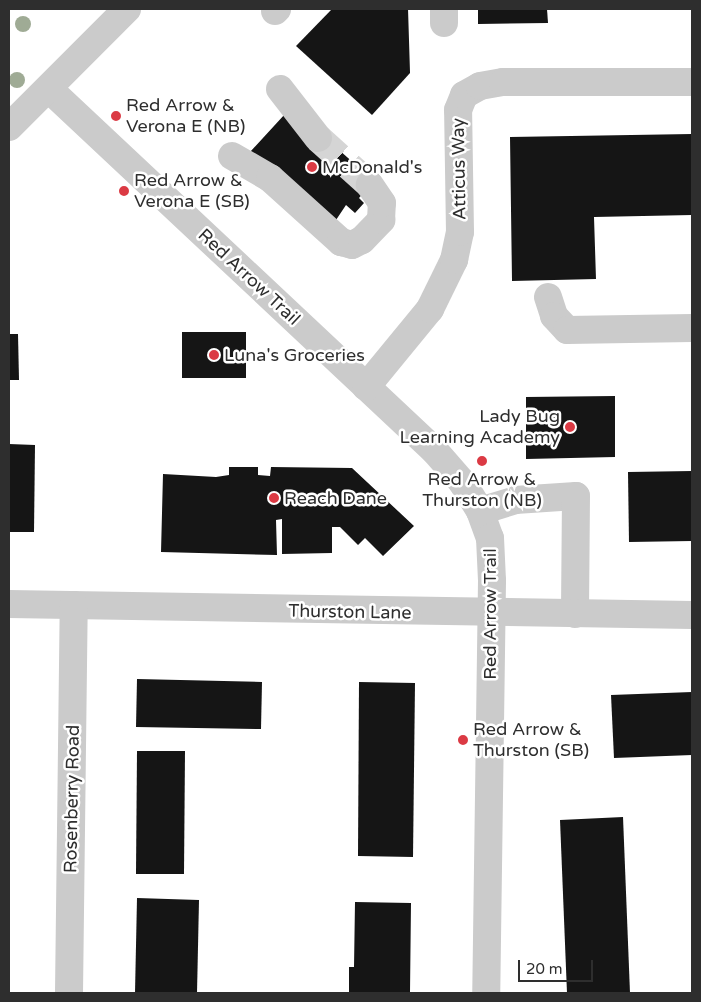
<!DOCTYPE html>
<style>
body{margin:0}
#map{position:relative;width:701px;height:1002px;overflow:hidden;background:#fff;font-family:"Varela Round",sans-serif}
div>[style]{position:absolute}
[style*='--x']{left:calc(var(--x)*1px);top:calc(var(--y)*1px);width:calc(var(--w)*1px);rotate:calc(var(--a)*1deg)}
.building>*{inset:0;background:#151515}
.minor-tunnel>*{height:28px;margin-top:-14px;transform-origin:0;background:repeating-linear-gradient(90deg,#d5d5d5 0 28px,transparent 0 42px)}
.minor>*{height:28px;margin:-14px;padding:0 14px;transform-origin:14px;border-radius:14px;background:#cbcbcb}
.trees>*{width:16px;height:16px;margin:-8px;border-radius:50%;background:#9fab95}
.dots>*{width:14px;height:14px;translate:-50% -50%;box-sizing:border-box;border:2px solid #fff;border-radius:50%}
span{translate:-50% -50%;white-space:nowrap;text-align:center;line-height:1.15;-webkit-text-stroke:5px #fff;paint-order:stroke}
.poi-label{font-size:18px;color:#2e2e2e}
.left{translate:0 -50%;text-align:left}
.right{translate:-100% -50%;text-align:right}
.street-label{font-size:18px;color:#2e2e2e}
.frame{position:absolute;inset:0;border:10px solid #2e2e2e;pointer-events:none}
.scale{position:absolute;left:518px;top:960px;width:75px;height:22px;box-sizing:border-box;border:2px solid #2e2e2e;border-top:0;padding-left:6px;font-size:15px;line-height:18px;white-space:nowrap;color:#2e2e2e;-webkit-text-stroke:4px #fff;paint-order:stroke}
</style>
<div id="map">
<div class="building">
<i style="clip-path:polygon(332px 9px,408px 9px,410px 73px,372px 115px,296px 46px)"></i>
<i style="clip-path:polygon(478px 9px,547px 9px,548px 23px,478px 24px)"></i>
<i style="clip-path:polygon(285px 114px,321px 134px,374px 181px,359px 198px,364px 203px,355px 213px,346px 205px,332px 226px,250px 152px)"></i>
<i style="clip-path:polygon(692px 134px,692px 215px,594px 217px,596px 279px,512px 281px,510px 137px)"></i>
<i style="clip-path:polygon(182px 332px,246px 332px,246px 378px,182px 378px)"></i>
<i style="clip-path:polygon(9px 334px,18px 334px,19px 380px,9px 380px)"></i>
<i style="clip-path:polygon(615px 396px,615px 457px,526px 459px,526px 397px)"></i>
<i style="clip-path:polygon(9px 444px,35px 445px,34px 532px,9px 532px)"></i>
<i style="clip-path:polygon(229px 467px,258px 467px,258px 475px,270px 476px,271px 467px,352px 468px,414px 526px,383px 556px,365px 538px,358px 545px,340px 527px,332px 527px,332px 553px,282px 554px,282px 519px,276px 520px,277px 555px,161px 552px,163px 474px,216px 477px,229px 475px)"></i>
<i style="clip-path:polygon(692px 471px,692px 541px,629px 542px,628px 472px)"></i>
<i style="clip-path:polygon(137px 679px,262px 682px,261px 729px,136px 727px)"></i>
<i style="clip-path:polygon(359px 682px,415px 683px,413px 857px,358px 856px)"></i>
<i style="clip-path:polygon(692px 692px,692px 755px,614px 758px,611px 695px)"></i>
<i style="clip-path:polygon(137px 751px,185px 751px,184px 874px,136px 874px)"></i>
<i style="clip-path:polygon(623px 817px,630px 993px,567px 993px,560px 820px)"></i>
<i style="clip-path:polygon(137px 898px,199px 900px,197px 993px,135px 993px)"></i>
<i style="clip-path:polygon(355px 902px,411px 903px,410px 993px,349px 993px,349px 967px,354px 967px)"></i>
</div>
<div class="minor-tunnel">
<i style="--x:318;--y:138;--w:70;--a:42.1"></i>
</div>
<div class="minor">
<i style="--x:444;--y:9;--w:14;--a:90"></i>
<i style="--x:275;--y:11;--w:3;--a:-45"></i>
<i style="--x:49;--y:89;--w:528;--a:43.16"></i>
<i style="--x:434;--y:450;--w:43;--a:48.8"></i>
<i style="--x:462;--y:482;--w:34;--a:58"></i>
<i style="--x:480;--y:511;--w:29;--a:70"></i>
<i style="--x:490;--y:538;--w:43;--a:87.3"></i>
<i style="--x:492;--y:581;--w:412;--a:90.8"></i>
<i style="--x:280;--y:89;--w:62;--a:52.2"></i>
<i style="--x:9;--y:127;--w:167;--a:-45"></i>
<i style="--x:232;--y:156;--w:44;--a:30.1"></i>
<i style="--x:270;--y:178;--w:96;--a:42"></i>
<i style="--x:341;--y:242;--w:11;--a:15"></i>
<i style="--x:352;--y:245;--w:11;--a:-27"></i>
<i style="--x:362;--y:240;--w:28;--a:-46"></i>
<i style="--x:381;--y:220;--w:17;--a:-87"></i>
<i style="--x:382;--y:203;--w:22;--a:-124"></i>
<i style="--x:548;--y:297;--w:20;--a:72"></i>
<i style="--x:554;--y:316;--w:19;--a:47"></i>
<i style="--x:567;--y:330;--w:125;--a:-0.9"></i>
<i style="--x:366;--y:387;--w:101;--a:-50.6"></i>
<i style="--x:430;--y:309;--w:55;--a:-63.9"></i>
<i style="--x:454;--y:260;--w:29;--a:-78"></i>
<i style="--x:460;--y:232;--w:122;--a:-90.9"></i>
<i style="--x:458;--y:110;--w:16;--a:-68"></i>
<i style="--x:464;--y:95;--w:18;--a:-29"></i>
<i style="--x:480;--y:86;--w:23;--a:-10"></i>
<i style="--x:503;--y:82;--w:189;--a:0"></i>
<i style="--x:480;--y:511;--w:37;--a:-17"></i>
<i style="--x:515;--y:500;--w:61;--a:-3.8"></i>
<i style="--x:576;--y:496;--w:118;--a:90.5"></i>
<i style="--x:9;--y:604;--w:683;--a:0.92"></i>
<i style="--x:69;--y:993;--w:388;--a:-89.3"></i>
</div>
<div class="trees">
<i style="left:23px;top:24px"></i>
<i style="left:17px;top:80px"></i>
</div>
<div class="dots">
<i style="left:116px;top:116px;background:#db3a44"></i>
<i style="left:312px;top:167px;background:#db3a44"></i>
<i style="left:124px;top:191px;background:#db3a44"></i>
<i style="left:214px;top:355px;background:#db3a44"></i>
<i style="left:570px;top:427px;background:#db3a44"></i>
<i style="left:482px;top:461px;background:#db3a44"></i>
<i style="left:274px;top:498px;background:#db3a44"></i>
<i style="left:463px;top:740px;background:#db3a44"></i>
</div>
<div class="poi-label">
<span class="left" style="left:126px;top:116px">Red Arrow &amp;<br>Verona E (NB)</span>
<span class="left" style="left:322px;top:167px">McDonald's</span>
<span class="left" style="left:134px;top:191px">Red Arrow &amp;<br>Verona E (SB)</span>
<span class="left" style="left:224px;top:355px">Luna's Groceries</span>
<span class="right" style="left:560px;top:427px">Lady Bug<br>Learning Academy</span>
<span style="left:482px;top:490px">Red Arrow &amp;<br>Thurston (NB)</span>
<span class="left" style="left:284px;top:498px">Reach Dane</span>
<span class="left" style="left:473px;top:740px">Red Arrow &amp;<br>Thurston (SB)</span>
</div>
<div class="street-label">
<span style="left:459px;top:169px;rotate:-91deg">Atticus Way</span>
<span style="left:249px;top:277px;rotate:43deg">Red Arrow Trail</span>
<span style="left:350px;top:612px;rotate:1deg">Thurston Lane</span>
<span style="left:490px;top:614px;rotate:-90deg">Red Arrow Trail</span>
<span style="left:72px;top:799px;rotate:-89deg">Rosenberry Road</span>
</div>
<div class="frame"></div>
<div class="scale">20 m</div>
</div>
